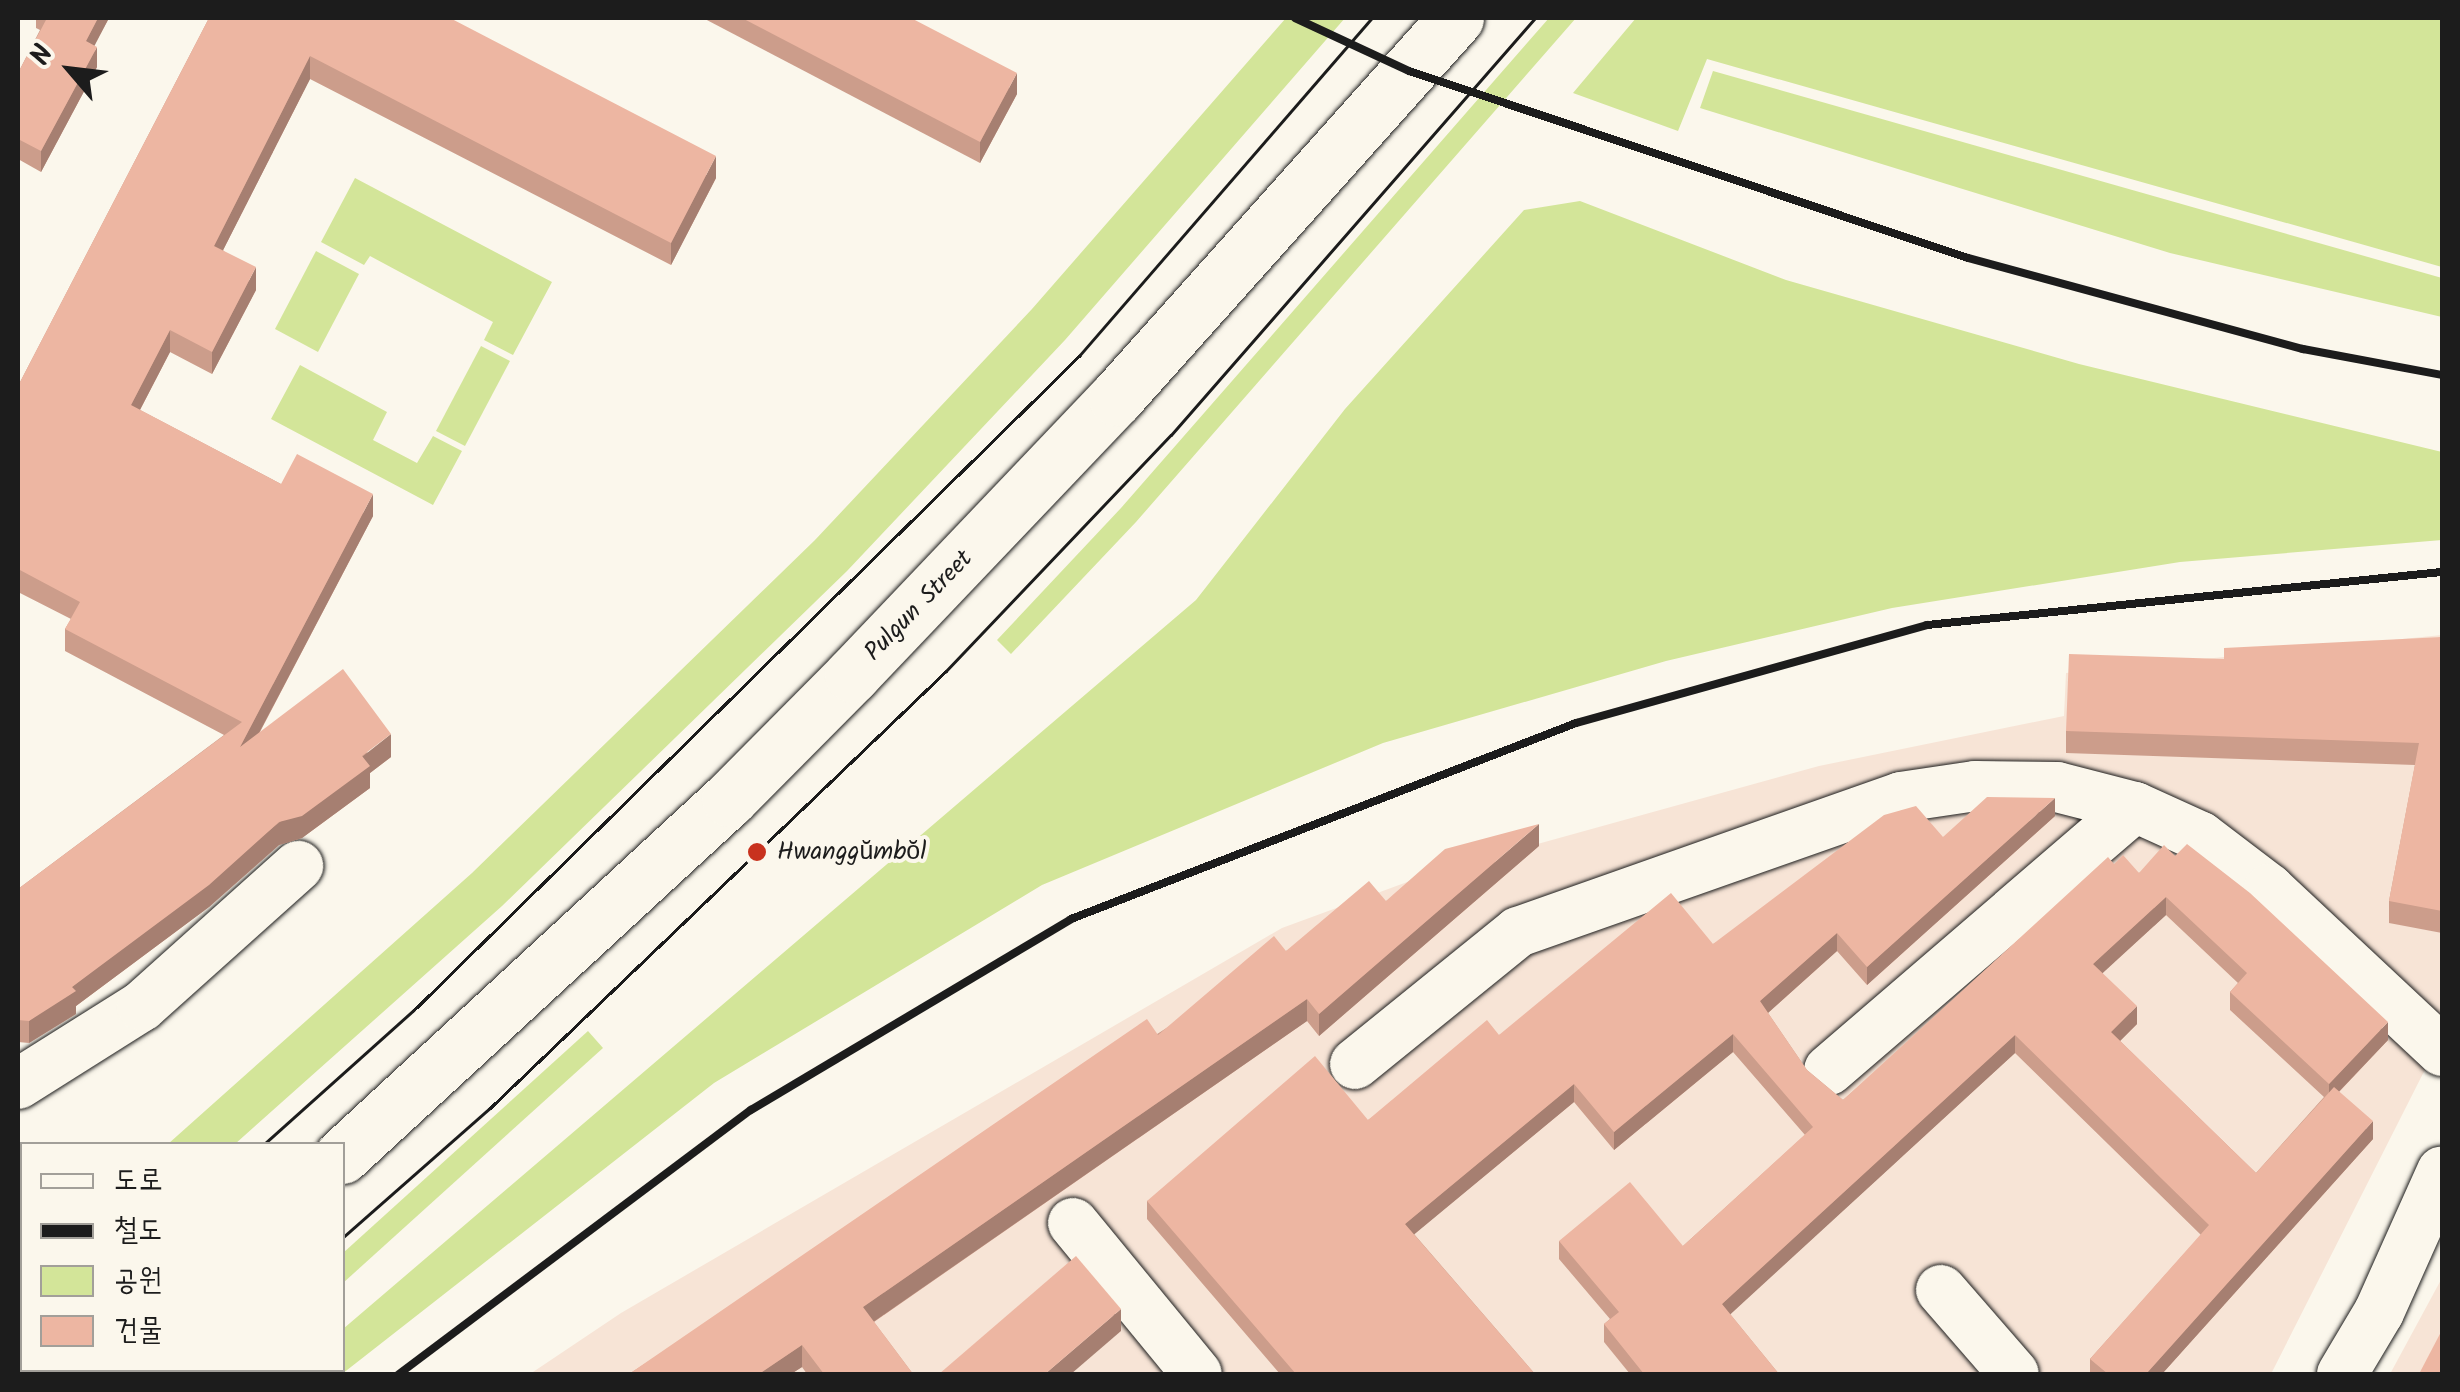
<!DOCTYPE html>
<meta charset="utf-8">
<style>
body{margin:0}
#map{position:relative;width:2460px;height:1392px;overflow:hidden;background:#fbf7ec;font-family:Kalam,"Poor Story",sans-serif}
div>[style]{position:absolute}
[style*='--x']{left:calc(var(--x)*1px);top:calc(var(--y)*1px);width:calc(var(--w)*1px);rotate:calc(var(--a)*1deg)}
.built>*{inset:0;background:#f7e4d6}
.green>*{inset:0;background:#d3e599}
.roads{filter:drop-shadow(0 0 2px #1c1c1c) drop-shadow(0 0 2px #1c1c1c)}
.minor>*{height:50px;margin:-25px;padding:0 25px;transform-origin:25px;border-radius:25px;background:#fbf7ec}
.major>*{height:55px;margin:-27.5px;padding:0 27.5px;transform-origin:27.5px;border-radius:27.5px;background:#fbf7ec}
.tram>*{height:2.5px;margin:-1.25px;padding:0 1.25px;transform-origin:1.25px;border-radius:1.25px;background:#1c1c1c}
.rail>*{height:8px;margin:-4px;padding:0 4px;transform-origin:4px;border-radius:4px;background:#1c1c1c}
.wall>*{inset:0;background:#cc9d8b}
.shaded-wall>*{inset:0;background:#a67f71}
.building>*{inset:0;background:#edb6a2}
.dots>*{width:28px;height:28px;translate:-50% -50%;box-sizing:border-box;border:5px solid #fbf7ec;border-radius:50%}
span{translate:-50% -50%;white-space:nowrap;text-align:center;line-height:1.15;-webkit-text-stroke:8px #fbf7ec;paint-order:stroke}
.street-label{font-size:25px;color:#1c1c1c}
.poi-label{font-size:25px;color:#1c1c1c}
.left{translate:0 -50%;text-align:left}
.frame{position:absolute;inset:0;border:20px solid #1c1c1c;pointer-events:none}
.legend{position:absolute;left:20px;top:1142px;width:325px;height:230px;box-sizing:border-box;background:#fbf7ec;border:2px solid #a29f99;margin:0;padding:12px 18px;list-style:none;font-size:30px;color:#1c1c1c}
.legend li{display:flex;align-items:center;gap:20px;height:50px}
.legend b{width:50px;border:2px solid #a29f99}
.north{position:absolute;left:20px;top:20px;width:100px;height:100px;-webkit-text-stroke:8px #fbf7ec;paint-order:stroke;rotate:298deg;font-size:28px;font-weight:700;line-height:40px;text-align:center;color:#1c1c1c}
.north::after{content:'';display:block;margin:auto;width:35px;height:45px;background:#1c1c1c;clip-path:polygon(50% 0,100% 100%,50% 72%,0 100%)}
</style>
<div id="map">
<div class="built">
<i style="clip-path:polygon(2442px 635px,2442px 1036px,2271px 1374px,530px 1374px,621px 1313px,1282px 928px,1429px 874px,1819px 766px,2064px 716px,2066px 673px)"></i>
<i style="clip-path:polygon(2442px 1278px,2442px 1374px,2390px 1374px)"></i>
</div>
<div class="green">
<i style="clip-path:polygon(1286px 18px,1345px 18px,1065px 340px,847px 571px,502px 906px,235px 1144px,168px 1144px,472px 873px,815px 540px,1032px 309px)"></i>
<i style="clip-path:polygon(1549px 18px,1576px 18px,1136px 522px,1011px 654px,997px 640px,1121px 508px)"></i>
<i style="clip-path:polygon(1636px 18px,2442px 18px,2442px 267px,1707px 59px,1678px 131px,1573px 93px)"></i>
<i style="clip-path:polygon(1713px 71px,2442px 278px,2442px 317px,2170px 253px,1700px 108px)"></i>
<i style="clip-path:polygon(355px 178px,552px 282px,513px 355px,484px 340px,493px 322px,370px 256px,364px 265px,321px 242px)"></i>
<i style="clip-path:polygon(1580px 201px,1786px 280px,2079px 364px,2442px 452px,2442px 540px,2180px 562px,1892px 608px,1666px 661px,1383px 743px,1042px 885px,714px 1083px,342px 1374px,289px 1374px,342px 1370px,343px 1329px,1196px 600px,1345px 409px,1524px 210px)"></i>
<i style="clip-path:polygon(316px 251px,359px 274px,318px 352px,275px 329px)"></i>
<i style="clip-path:polygon(481px 346px,510px 361px,465px 446px,436px 431px)"></i>
<i style="clip-path:polygon(300px 365px,387px 412px,373px 440px,417px 463px,433px 436px,462px 451px,433px 505px,271px 419px)"></i>
<i style="clip-path:polygon(588px 1031px,603px 1048px,343px 1283px,343px 1253px)"></i>
</div>
<div class="roads">
<div class="minor">
<i style="--x:1355;--y:1064;--w:210;--a:-39"></i>
<i style="--x:1518;--y:932;--w:406;--a:-19.4"></i>
<i style="--x:1901;--y:797;--w:75;--a:-8.5"></i>
<i style="--x:1975;--y:786;--w:82;--a:0.7"></i>
<i style="--x:2057;--y:787;--w:81;--a:14.4"></i>
<i style="--x:2135;--y:807;--w:72;--a:24.4"></i>
<i style="--x:2201;--y:837;--w:86;--a:37.4"></i>
<i style="--x:2269;--y:889;--w:237;--a:43.1"></i>
<i style="--x:1829;--y:1070;--w:403;--a:-40.7"></i>
<i style="--x:18;--y:1084;--w:146;--a:-32.2"></i>
<i style="--x:142;--y:1006;--w:210;--a:-41.9"></i>
<i style="--x:1073;--y:1223;--w:195;--a:50.6"></i>
<i style="--x:18;--y:1268;--w:7;--a:56"></i>
<i style="--x:1941;--y:1290;--w:111;--a:49"></i>
<i style="--x:2342;--y:1374;--w:72;--a:-59.2"></i>
<i style="--x:2379;--y:1312;--w:154;--a:-65.9"></i>
</div>
<div class="major">
<i style="--x:342;--y:1156;--w:527;--a:-42.69"></i>
<i style="--x:729;--y:799;--w:175;--a:-45.2"></i>
<i style="--x:852;--y:675;--w:383;--a:-46.4"></i>
<i style="--x:1116;--y:398;--w:510;--a:-48.18"></i>
<i style="--x:88;--y:1374;--w:7;--a:-34"></i>
</div>
</div>
<div class="tram">
<i style="--x:264;--y:1144;--w:200;--a:-41.8"></i>
<i style="--x:413;--y:1011;--w:934;--a:-44.52"></i>
<i style="--x:1079;--y:356;--w:447;--a:-49.1"></i>
<i style="--x:342;--y:1238;--w:196;--a:-41.3"></i>
<i style="--x:489;--y:1109;--w:632;--a:-43.78"></i>
<i style="--x:945;--y:672;--w:327;--a:-46.4"></i>
<i style="--x:1171;--y:435;--w:554;--a:-48.88"></i>
<i style="--x:18;--y:1357;--w:6;--a:-45"></i>
<i style="--x:186;--y:1374;--w:7;--a:-34"></i>
</div>
<div class="rail">
<i style="--x:1295;--y:18;--w:126;--a:24.9"></i>
<i style="--x:1409;--y:71;--w:589;--a:18.5"></i>
<i style="--x:1968;--y:258;--w:347;--a:15.2"></i>
<i style="--x:2303;--y:349;--w:141;--a:10.6"></i>
<i style="--x:399;--y:1374;--w:440;--a:-36.9"></i>
<i style="--x:751;--y:1110;--w:373;--a:-30.8"></i>
<i style="--x:1071;--y:919;--w:542;--a:-21.21"></i>
<i style="--x:1576;--y:723;--w:364;--a:-15.6"></i>
<i style="--x:1927;--y:625;--w:518;--a:-5.88"></i>
</div>
<div class="wall">
<i style="clip-path:polygon(36px 18px,109px 18px,94px 45px,97px 67px,41px 172px,18px 159px,18px 73px,40px 30px,36px 28px)"></i>
<i style="clip-path:polygon(209px 18px,716px 178px,671px 265px,310px 79px,223px 250px,256px 290px,212px 374px,170px 352px,140px 410px,281px 484px,373px 516px,260px 732px,391px 757px,370px 773px,370px 788px,302px 838px,279px 845px,209px 907px,76px 1006px,76px 1014px,29px 1043px,18px 1042px,18px 889px,224px 735px,65px 651px,65px 629px,71px 619px,18px 592px,18px 386px)"></i>
<i style="clip-path:polygon(703px 18px,911px 18px,1017px 94px,980px 163px)"></i>
<i style="clip-path:polygon(2442px 637px,2442px 933px,2389px 923px,2389px 901px,2415px 765px,2066px 753px,2066px 731px)"></i>
<i style="clip-path:polygon(evenodd,2055px 816px,1867px 985px,1837px 951px,1768px 1013px,1807px 1070px,1843px 1100px,2114px 864px,2139px 873px,2175px 856px,2388px 1040px,2339px 1092px,2373px 1139px,2162px 1374px,2090px 1374px,2090px 1359px,2201px 1235px,2015px 1053px,1730px 1314px,1779px 1374px,1630px 1374px,1604px 1342px,1604px 1324px,1610px 1319px,1559px 1259px,1559px 1241px,1683px 1246px,1805px 1135px,1733px 1052px,1614px 1150px,1574px 1102px,1414px 1234px,1535px 1374px,1280px 1374px,1147px 1219px,1147px 1201px,1368px 1120px,1499px 1035px,1713px 944px,1943px 837px,2055px 816px,2166px 915px,2238px 983px,2230px 992px,2230px 1010px,2324px 1097px,2256px 1173px,2120px 1041px,2137px 1024px,2102px 973px,2166px 915px)"></i>
<i style="clip-path:polygon(1539px 846px,1319px 1036px,1307px 1021px,874px 1322px,913px 1374px,807px 1374px,802px 1367px,791px 1374px,629px 1374px,1286px 951px,1386px 901px)"></i>
</div>
<div class="shaded-wall">
<i style="clip-path:polygon(98px 18px,109px 18px,86px 62px,86px 41px)"></i>
<i style="clip-path:polygon(97px 47px,97px 67px,41px 172px,41px 151px)"></i>
<i style="clip-path:polygon(310px 56px,310px 79px,214px 268px,214px 246px)"></i>
<i style="clip-path:polygon(1017px 73px,1017px 94px,980px 163px,980px 142px)"></i>
<i style="clip-path:polygon(716px 156px,716px 178px,671px 265px,671px 243px)"></i>
<i style="clip-path:polygon(256px 267px,256px 290px,212px 374px,212px 352px)"></i>
<i style="clip-path:polygon(170px 330px,170px 352px,131px 427px,131px 405px)"></i>
<i style="clip-path:polygon(373px 494px,373px 516px,240px 769px,240px 747px)"></i>
<i style="clip-path:polygon(391px 734px,391px 757px,370px 773px,370px 788px,302px 838px,279px 845px,209px 907px,76px 1006px,76px 1014px,29px 1043px,29px 1021px)"></i>
<i style="clip-path:polygon(2055px 798px,2055px 816px,1867px 985px,1867px 967px)"></i>
<i style="clip-path:polygon(1539px 824px,1539px 846px,1319px 1036px,1319px 1014px)"></i>
<i style="clip-path:polygon(2166px 897px,2166px 915px,2093px 982px,2093px 964px)"></i>
<i style="clip-path:polygon(1837px 933px,1837px 951px,1760px 1020px,1760px 1001px)"></i>
<i style="clip-path:polygon(1307px 999px,1307px 1021px,863px 1329px,863px 1307px)"></i>
<i style="clip-path:polygon(2137px 1006px,2137px 1024px,2111px 1050px,2111px 1032px)"></i>
<i style="clip-path:polygon(2388px 1022px,2388px 1040px,2329px 1102px,2329px 1084px)"></i>
<i style="clip-path:polygon(1733px 1034px,1733px 1052px,1614px 1150px,1614px 1132px)"></i>
<i style="clip-path:polygon(2015px 1035px,2015px 1053px,1722px 1322px,1722px 1304px)"></i>
<i style="clip-path:polygon(1574px 1084px,1574px 1102px,1405px 1242px,1405px 1224px)"></i>
<i style="clip-path:polygon(2373px 1121px,2373px 1139px,2162px 1374px,2146px 1374px)"></i>
<i style="clip-path:polygon(1121px 1309px,1121px 1331px,1071px 1374px,1045px 1374px)"></i>
<i style="clip-path:polygon(802px 1345px,802px 1367px,791px 1374px,759px 1374px)"></i>
</div>
<div class="building">
<i style="clip-path:polygon(47px 18px,98px 18px,86px 41px,97px 47px,41px 151px,18px 139px,18px 73px)"></i>
<i style="clip-path:polygon(209px 18px,450px 18px,716px 156px,671px 243px,310px 56px,214px 246px,256px 267px,212px 352px,170px 330px,131px 405px,281px 484px,297px 454px,373px 494px,240px 747px,343px 669px,391px 734px,362px 756px,370px 766px,302px 816px,279px 822px,209px 885px,72px 987px,76px 991px,29px 1021px,18px 1020px,18px 889px,242px 722px,65px 629px,80px 602px,18px 569px,18px 386px)"></i>
<i style="clip-path:polygon(742px 18px,911px 18px,1017px 73px,980px 142px)"></i>
<i style="clip-path:polygon(2442px 637px,2442px 911px,2389px 901px,2419px 743px,2066px 731px,2069px 654px,2224px 659px,2224px 648px)"></i>
<i style="clip-path:polygon(1987px 797px,2055px 798px,1867px 967px,1837px 933px,1760px 1001px,1807px 1070px,1843px 1100px,2108px 857px,2114px 864px,2123px 855px,2139px 873px,2164px 845px,2175px 856px,2187px 844px,2250px 893px,2388px 1022px,2329px 1084px,2230px 992px,2247px 973px,2166px 897px,2093px 964px,2137px 1006px,2111px 1032px,2256px 1173px,2334px 1087px,2373px 1121px,2146px 1374px,2108px 1374px,2090px 1359px,2209px 1225px,2015px 1035px,1722px 1304px,1779px 1374px,1644px 1374px,1604px 1324px,1619px 1312px,1559px 1241px,1630px 1182px,1683px 1246px,1813px 1127px,1733px 1034px,1614px 1132px,1574px 1084px,1405px 1224px,1535px 1374px,1296px 1374px,1147px 1201px,1315px 1056px,1368px 1120px,1487px 1020px,1499px 1035px,1671px 893px,1713px 944px,1884px 815px,1916px 806px,1943px 837px)"></i>
<i style="clip-path:polygon(1539px 824px,1319px 1014px,1307px 999px,863px 1307px,913px 1374px,824px 1374px,802px 1345px,759px 1374px,629px 1374px,1147px 1019px,1158px 1035px,1274px 936px,1286px 951px,1369px 881px,1386px 901px,1445px 849px)"></i>
<i style="clip-path:polygon(1076px 1256px,1121px 1309px,1045px 1374px,939px 1374px)"></i>
<i style="clip-path:polygon(2442px 1330px,2442px 1374px,2419px 1374px)"></i>
</div>
<div class="dots">
<i style="left:757px;top:852px;background:#c8321e"></i>
</div>
<div class="street-label">
<span style="left:919px;top:606px;rotate:-46deg">Pulgun Street</span>
</div>
<div class="poi-label">
<span class="left" style="left:777px;top:852px">Hwanggŭmbŏl</span>
</div>
<div class="frame"></div>
<ul class="legend">
<li><b style="height:12px;background:#fbf7ec"></b>도로</li>
<li><b style="height:12px;background:#1c1c1c"></b>철도</li>
<li><b style="height:28px;background:#d3e599"></b>공원</li>
<li><b style="height:28px;background:#edb6a2"></b>건물</li>
</ul>
<div class="north">N</div>
</div>
